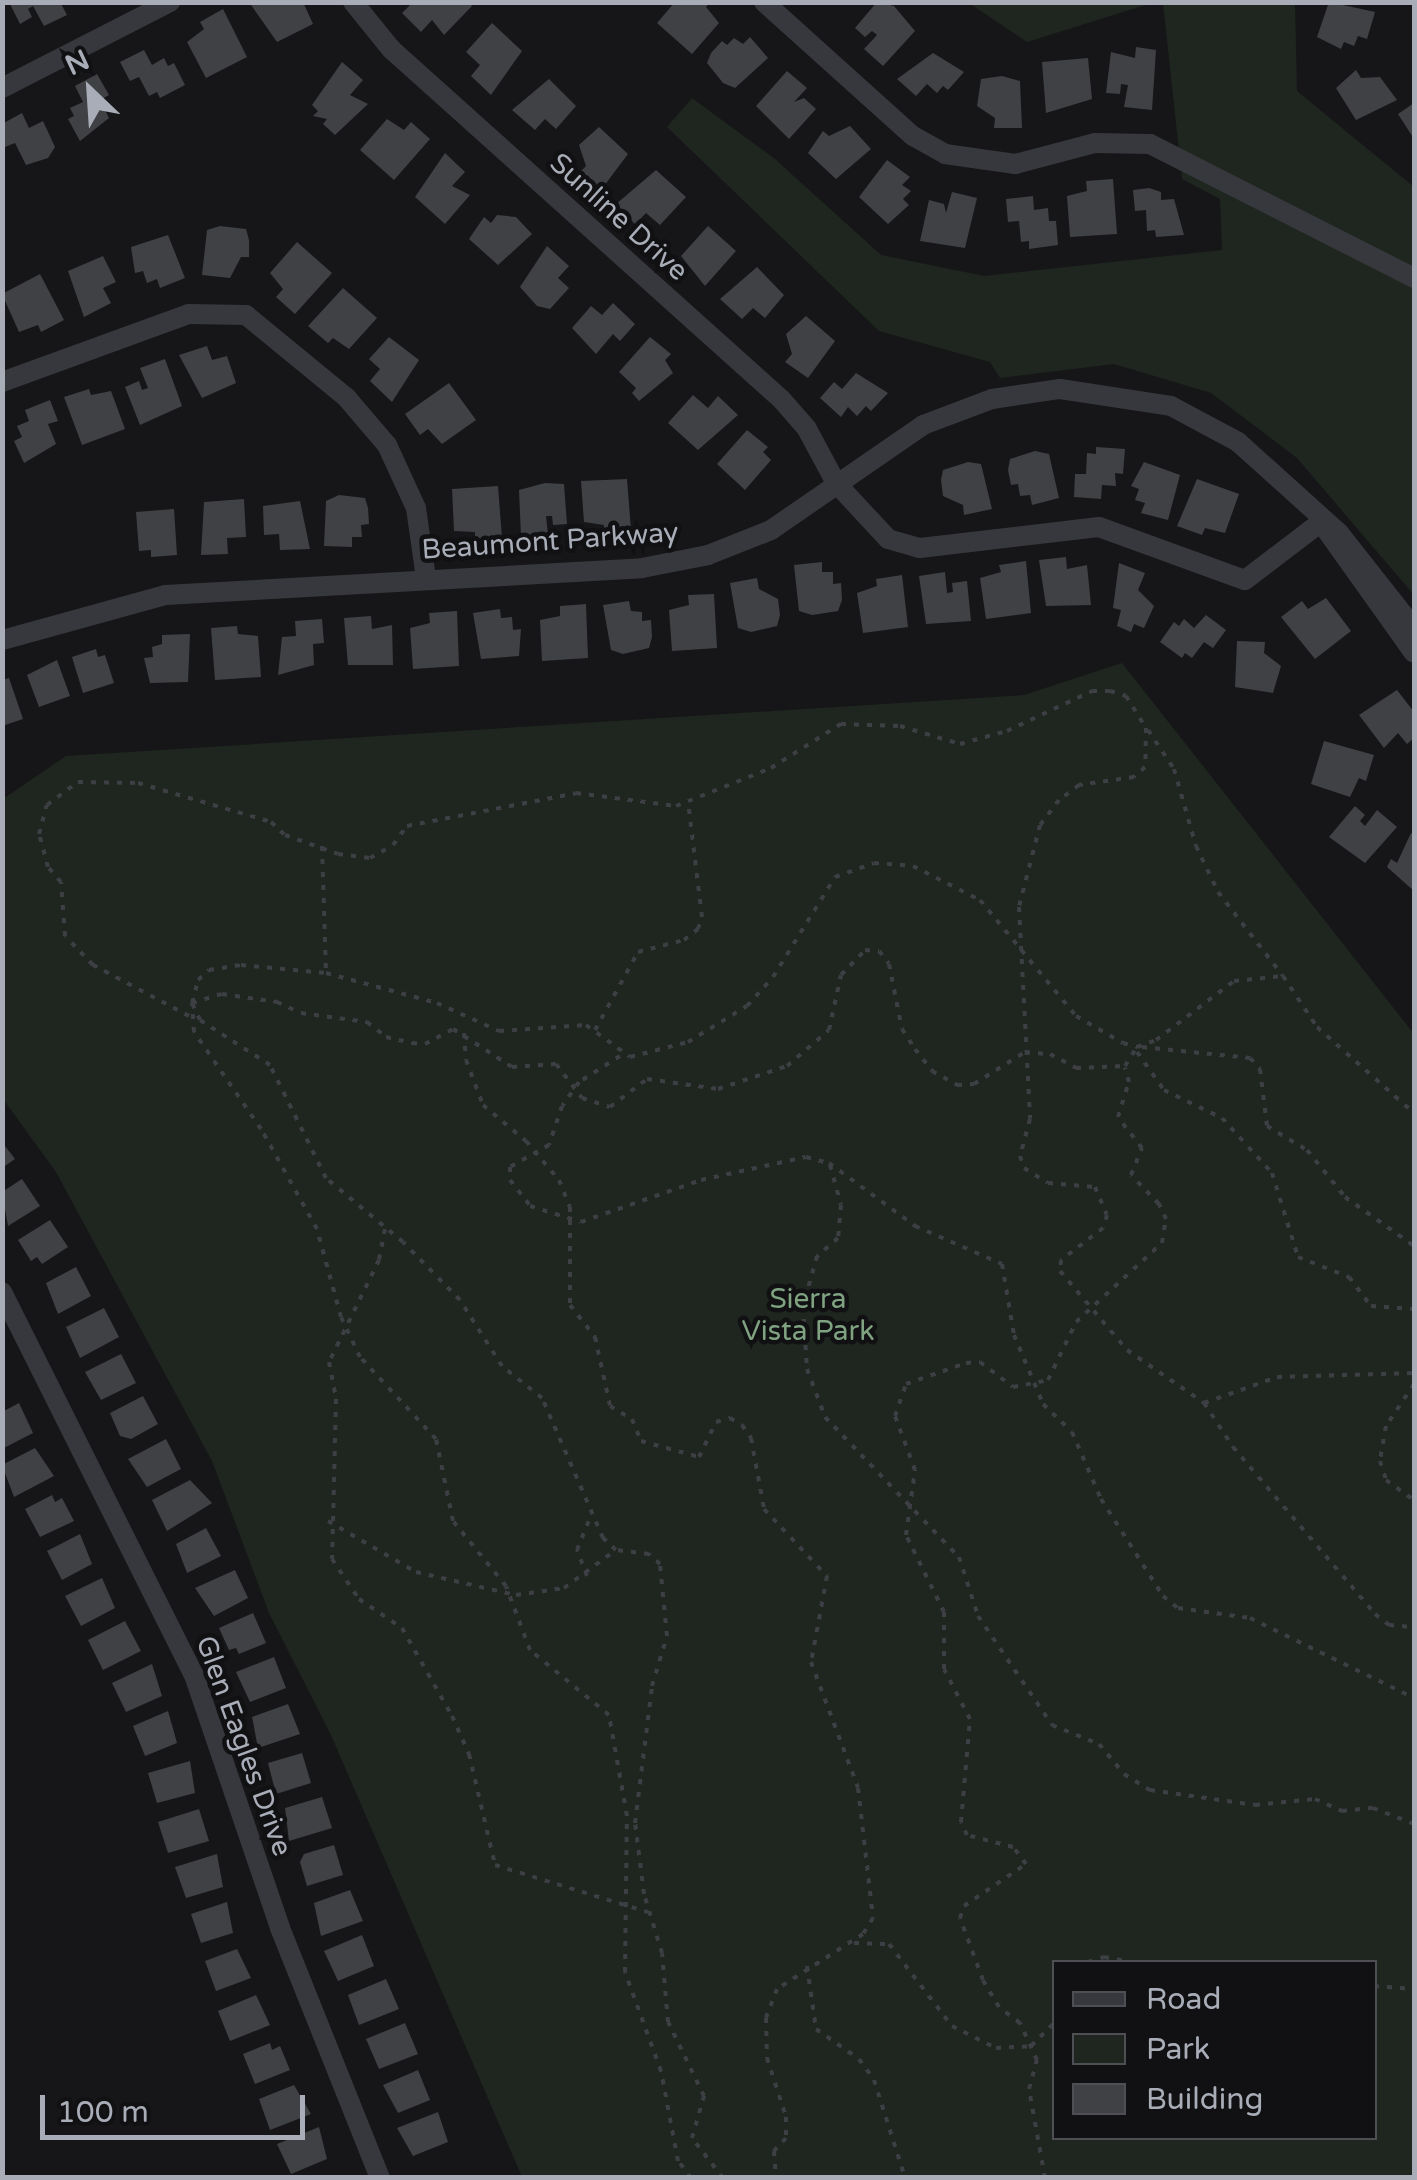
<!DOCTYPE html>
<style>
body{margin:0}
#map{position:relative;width:1417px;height:2180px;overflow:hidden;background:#161618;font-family:"Varela Round",sans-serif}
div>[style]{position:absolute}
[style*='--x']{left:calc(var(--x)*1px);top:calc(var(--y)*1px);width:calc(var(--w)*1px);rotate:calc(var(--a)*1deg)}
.green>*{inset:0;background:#1e261f}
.building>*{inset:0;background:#404145}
.path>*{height:4px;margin-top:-2px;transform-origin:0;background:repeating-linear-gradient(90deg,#3d3f44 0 5px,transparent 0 13px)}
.minor>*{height:20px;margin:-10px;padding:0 10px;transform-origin:10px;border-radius:10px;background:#37383d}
span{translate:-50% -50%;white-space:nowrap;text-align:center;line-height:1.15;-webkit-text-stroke:9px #111113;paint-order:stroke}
.street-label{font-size:28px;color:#a8adb8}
.park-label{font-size:28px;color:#7fa381}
.frame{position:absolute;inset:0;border:5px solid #a8adb8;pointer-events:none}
.legend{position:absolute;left:1052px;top:1960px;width:325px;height:180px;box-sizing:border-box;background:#111113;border:2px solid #4d4f55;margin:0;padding:12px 18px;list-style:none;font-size:30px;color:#a8adb8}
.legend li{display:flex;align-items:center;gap:20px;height:50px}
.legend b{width:50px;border:2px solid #4d4f55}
.north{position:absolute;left:40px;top:40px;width:100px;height:100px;-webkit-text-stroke:8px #111113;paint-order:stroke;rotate:335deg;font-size:28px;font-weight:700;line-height:40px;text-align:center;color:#a8adb8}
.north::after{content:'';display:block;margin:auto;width:35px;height:45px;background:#a8adb8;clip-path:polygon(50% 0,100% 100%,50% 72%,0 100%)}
.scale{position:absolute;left:40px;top:2095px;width:265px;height:45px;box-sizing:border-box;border:5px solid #a8adb8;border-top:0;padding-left:12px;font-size:30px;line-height:35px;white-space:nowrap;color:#a8adb8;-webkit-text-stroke:8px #111113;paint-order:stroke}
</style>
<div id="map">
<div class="green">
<i style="clip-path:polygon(969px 3px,1152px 3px,1027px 42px)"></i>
<i style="clip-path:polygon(1163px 3px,1295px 3px,1297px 91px,1414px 187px,1414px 595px,1297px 458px,1211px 393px,1114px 364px,1000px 378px,990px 362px,879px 331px,667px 127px,692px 98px,775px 159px,881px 255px,984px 276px,1222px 250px,1220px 199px,1182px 179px)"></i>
<i style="clip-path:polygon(evenodd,1122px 663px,1414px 1034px,1414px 2177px,522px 2177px,331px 1735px,269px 1613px,212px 1461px,56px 1172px,3px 1099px,3px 799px,66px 756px,1024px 695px,1122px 663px,1054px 1962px,1374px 1962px,1374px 2138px,1054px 2138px,1054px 1962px)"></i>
</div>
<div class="building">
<i style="clip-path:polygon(9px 2px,60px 2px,67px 15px,44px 26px,33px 6px,28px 9px,32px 17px,20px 24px)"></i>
<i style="clip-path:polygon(249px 2px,303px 2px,313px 24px,277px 42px)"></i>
<i style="clip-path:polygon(413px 2px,469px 2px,472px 6px,444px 35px,432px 20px,421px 32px,402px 13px)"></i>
<i style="clip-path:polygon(675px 2px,710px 2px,706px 7px,719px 23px,692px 54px,657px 23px)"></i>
<i style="clip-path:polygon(877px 2px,894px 6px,915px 31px,883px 66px,864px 49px,877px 35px,872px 31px,865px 37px,855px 28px)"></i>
<i style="clip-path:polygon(1329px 2px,1375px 12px,1367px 39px,1358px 36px,1354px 46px,1344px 42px,1341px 49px,1317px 37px)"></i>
<i style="clip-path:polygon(223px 9px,247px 57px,206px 78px,187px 42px,204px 29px,200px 22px)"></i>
<i style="clip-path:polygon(492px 23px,522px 51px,491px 95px,471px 76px,480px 65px,466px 52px)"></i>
<i style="clip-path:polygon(750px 37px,768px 58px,735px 88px,723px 83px,707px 63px,711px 53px,722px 41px,727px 45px,734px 38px,743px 44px)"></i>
<i style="clip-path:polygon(1136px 47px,1156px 50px,1152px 110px,1124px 107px,1128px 85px,1121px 84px,1120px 94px,1106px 93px,1111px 52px,1135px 58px)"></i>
<i style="clip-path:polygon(144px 50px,152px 65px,164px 58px,168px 66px,174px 63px,185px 85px,160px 98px,157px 92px,149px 96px,139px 77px,130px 81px,120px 62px)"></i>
<i style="clip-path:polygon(933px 53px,964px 72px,948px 90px,943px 86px,937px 93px,927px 84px,916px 96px,897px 79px)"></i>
<i style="clip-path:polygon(1088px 58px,1092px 99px,1046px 113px,1042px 62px)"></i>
<i style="clip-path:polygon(342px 62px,363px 80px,350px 95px,368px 104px,335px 135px,323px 124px,327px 119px,313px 116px,318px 111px,312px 105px)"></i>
<i style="clip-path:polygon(1356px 70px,1361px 78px,1380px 77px,1397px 100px,1356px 120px,1336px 88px)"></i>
<i style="clip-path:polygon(787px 71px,807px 88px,794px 102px,804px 98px,816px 109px,789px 139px,756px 106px)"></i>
<i style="clip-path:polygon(97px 74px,109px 95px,100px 100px,109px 118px,80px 141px,68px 119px,74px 116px,70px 108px,83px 102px,75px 86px)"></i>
<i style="clip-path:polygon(1002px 76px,1020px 81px,1022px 128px,994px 128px,995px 118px,977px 106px,981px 79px)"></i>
<i style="clip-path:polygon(549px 79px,576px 106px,556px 129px,545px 119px,535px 130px,512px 110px)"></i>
<i style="clip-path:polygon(1414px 103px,1414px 139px,1398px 114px)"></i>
<i style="clip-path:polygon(22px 113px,29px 128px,43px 121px,55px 147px,48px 158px,26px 165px,15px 143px,5px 147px,2px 142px,2px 124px)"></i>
<i style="clip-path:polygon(387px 119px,404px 130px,411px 122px,430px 139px,394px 180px,360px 150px)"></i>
<i style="clip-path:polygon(850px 126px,871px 149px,836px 179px,808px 153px,823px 131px,829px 136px)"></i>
<i style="clip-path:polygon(599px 127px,628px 154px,601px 190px,579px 173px,586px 166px,579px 145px)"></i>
<i style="clip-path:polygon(445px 153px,465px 172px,452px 186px,470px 195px,445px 224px,415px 197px)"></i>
<i style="clip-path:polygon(887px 160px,910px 177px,902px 185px,911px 191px,903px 199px,909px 205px,888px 224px,859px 197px)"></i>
<i style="clip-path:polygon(656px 170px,686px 197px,660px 225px,646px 213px,635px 224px,615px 205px)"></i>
<i style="clip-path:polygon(1113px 179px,1117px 234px,1070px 237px,1067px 196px,1087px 191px,1086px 181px)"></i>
<i style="clip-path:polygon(1149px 188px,1161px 192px,1161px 200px,1174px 199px,1184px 235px,1156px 237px,1155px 230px,1147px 231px,1146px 210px,1135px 211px,1133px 190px)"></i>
<i style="clip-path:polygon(952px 192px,977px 198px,965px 248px,920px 241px,929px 200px,944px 204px,946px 213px)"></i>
<i style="clip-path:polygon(1033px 196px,1034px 210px,1048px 208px,1049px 221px,1056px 221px,1058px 245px,1029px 249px,1029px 241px,1021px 242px,1019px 221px,1008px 222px,1006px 199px)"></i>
<i style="clip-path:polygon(497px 215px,516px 217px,532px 234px,498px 265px,469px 239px,484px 217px,491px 223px)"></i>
<i style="clip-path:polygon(220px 226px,246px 229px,249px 240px,249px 257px,241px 257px,230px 278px,202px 275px,207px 230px)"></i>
<i style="clip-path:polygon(708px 226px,736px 251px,705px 286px,681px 256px)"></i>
<i style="clip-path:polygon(168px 235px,185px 278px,160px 288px,157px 279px,147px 283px,143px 271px,135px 273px,131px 247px)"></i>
<i style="clip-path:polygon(297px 242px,332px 273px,295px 314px,276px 297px,283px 289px,270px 273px)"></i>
<i style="clip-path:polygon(547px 246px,569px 266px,558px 278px,569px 288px,550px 309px,537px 306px,520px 287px)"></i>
<i style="clip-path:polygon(103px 256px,116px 282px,103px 288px,111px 303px,84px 317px,68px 271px)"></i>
<i style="clip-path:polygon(757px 267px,784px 295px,765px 318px,753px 308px,742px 319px,720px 299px)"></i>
<i style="clip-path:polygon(40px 274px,64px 320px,41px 332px,38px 325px,19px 332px,2px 294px)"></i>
<i style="clip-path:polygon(343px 288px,377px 318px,349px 349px,333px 338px,328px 343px,308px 326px)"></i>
<i style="clip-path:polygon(613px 303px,635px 324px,620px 341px,613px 334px,596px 354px,572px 328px,591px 306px,602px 315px)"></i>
<i style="clip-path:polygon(806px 316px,835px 341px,808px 378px,785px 362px,792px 354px,786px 334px)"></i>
<i style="clip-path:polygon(389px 337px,419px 360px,392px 402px,370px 381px,380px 369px,369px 359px)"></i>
<i style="clip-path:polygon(650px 337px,671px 354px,665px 360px,673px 373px,639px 401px,632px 393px,636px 388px,619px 372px)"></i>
<i style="clip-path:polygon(207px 346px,212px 360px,227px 356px,236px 383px,202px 398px,179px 355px)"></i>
<i style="clip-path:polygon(165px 359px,182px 406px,140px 425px,125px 387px,139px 381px,142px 390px,148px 388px,140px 368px)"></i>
<i style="clip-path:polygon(856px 373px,888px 393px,871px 411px,866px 406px,857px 416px,848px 407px,841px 417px,820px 398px,834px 382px,842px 389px)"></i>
<i style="clip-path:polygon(449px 383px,476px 420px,442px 444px,428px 429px,420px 435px,405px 414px)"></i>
<i style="clip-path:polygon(89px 389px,91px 395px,111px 391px,125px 429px,82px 445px,64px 397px)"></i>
<i style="clip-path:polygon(693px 395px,708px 408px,718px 396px,738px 415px,698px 450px,668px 423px)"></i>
<i style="clip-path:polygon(50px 400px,58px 421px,48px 424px,56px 444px,24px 463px,14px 441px,22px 437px,17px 426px,29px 421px,25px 410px)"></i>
<i style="clip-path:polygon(747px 430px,768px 447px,763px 452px,771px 460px,745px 490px,717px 464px)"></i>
<i style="clip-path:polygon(1096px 447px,1125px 449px,1123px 474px,1115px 473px,1116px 486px,1102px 485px,1101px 499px,1074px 497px,1075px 474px,1086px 474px,1087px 453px,1096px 454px)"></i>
<i style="clip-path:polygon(1035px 451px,1049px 454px,1059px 498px,1032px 505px,1030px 495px,1020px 496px,1018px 484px,1011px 485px,1008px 470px,1010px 459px)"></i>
<i style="clip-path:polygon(968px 462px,981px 464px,992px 509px,964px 515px,963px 505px,943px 496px,941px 480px,943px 470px)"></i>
<i style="clip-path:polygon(1144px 462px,1180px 475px,1168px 520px,1141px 513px,1145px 503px,1135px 500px,1139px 489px,1131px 486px)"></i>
<i style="clip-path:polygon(627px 479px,631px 530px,604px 531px,604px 525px,584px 522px,581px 481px)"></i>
<i style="clip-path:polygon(1197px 479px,1239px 494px,1225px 533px,1205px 528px,1202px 535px,1177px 526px)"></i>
<i style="clip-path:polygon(545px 483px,564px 484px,567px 524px,553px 525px,552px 516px,546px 516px,548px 535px,521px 536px,519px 490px)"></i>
<i style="clip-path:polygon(498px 486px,502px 538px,475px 539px,475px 532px,454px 531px,452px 489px)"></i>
<i style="clip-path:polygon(339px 495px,365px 498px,368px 508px,369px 524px,361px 525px,362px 537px,352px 537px,352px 547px,324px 546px,326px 501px)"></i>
<i style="clip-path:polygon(244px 499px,246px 537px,227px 538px,228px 554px,201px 555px,204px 502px)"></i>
<i style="clip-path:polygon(300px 501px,310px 549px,280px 550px,279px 534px,264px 535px,263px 506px)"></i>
<i style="clip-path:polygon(174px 509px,177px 555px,151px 557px,151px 550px,139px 551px,136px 512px)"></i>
<i style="clip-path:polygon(1066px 557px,1067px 569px,1087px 565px,1091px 605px,1046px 606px,1039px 560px)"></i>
<i style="clip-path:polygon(1026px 561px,1031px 613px,986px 619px,980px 578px,1001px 572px,999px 565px)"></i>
<i style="clip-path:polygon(822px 562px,822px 572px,833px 572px,833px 584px,841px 583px,842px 600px,838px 611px,812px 615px,799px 611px,794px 565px)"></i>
<i style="clip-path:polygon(1119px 563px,1145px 573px,1138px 590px,1154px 606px,1144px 628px,1134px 624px,1131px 632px,1117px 626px,1121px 610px,1113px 608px)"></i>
<i style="clip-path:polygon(945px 572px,947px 593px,953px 592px,952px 583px,967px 581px,971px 621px,926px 624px,919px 576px)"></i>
<i style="clip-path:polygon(902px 575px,908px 627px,863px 633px,857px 593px,877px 586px,876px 579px)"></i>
<i style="clip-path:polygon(757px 578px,759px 589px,778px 599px,780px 615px,777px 626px,751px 632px,738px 628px,730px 583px)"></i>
<i style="clip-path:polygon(714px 594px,717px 648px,672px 651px,669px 610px,689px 605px,688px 595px)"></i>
<i style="clip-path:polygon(1326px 598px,1351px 631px,1315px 659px,1281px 617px,1302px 601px,1308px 609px)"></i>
<i style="clip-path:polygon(629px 601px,631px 611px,642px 612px,642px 621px,651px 620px,652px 637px,649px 648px,623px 654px,611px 650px,603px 605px)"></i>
<i style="clip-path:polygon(586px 604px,588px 658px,542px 661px,540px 620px,560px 616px,560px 606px)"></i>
<i style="clip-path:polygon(500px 609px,501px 618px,512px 617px,513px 630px,521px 629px,519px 656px,481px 659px,473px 613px)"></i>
<i style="clip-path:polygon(457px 611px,459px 666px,413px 669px,410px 628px,430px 623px,429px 613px)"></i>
<i style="clip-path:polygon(1206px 615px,1226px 630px,1213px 648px,1204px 642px,1192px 658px,1185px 653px,1182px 658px,1160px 642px,1174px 622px,1179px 626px,1184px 619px,1194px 628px)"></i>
<i style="clip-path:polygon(371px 616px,372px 629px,392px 625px,393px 665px,348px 665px,344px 618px)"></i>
<i style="clip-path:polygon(322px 619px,324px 643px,313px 644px,314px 665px,278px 675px,282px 637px,296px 636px,295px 621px)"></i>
<i style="clip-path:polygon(237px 626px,238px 634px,258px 636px,261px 677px,215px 680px,211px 628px)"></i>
<i style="clip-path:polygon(190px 634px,188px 682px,150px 683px,144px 658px,153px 657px,152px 647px,162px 644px,162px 635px)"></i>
<i style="clip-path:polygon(1237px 641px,1265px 642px,1264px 653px,1281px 666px,1273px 693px,1235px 687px)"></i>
<i style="clip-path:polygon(96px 649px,98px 657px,105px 655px,114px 683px,83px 693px,72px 657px)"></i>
<i style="clip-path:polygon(57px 660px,70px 696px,39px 707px,27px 675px)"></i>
<i style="clip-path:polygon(9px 678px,23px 719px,2px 726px,2px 680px)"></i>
<i style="clip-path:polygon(1397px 690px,1414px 712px,1414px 738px,1407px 744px,1398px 733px,1384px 748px,1359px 715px)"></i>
<i style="clip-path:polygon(1324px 741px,1374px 755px,1366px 781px,1359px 778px,1350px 797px,1311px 784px)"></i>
<i style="clip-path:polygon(1355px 806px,1365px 815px,1360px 821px,1365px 826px,1377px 810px,1397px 827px,1365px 863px,1329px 837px)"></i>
<i style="clip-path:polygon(1411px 833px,1414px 835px,1414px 891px,1387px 867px,1391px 859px,1397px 863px)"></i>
<i style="clip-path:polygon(2px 1142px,15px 1159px,2px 1168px)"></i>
<i style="clip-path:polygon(22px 1179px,40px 1206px,8px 1226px,2px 1192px)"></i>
<i style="clip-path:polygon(50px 1220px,68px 1247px,42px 1264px,37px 1257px,31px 1261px,18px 1240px)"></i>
<i style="clip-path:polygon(76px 1267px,91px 1296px,58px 1314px,46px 1283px)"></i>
<i style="clip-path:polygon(104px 1308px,119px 1337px,80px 1358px,66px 1327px)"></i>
<i style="clip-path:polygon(121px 1354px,136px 1383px,101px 1400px,85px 1372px)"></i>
<i style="clip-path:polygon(143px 1396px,158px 1424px,131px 1439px,120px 1436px,110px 1413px)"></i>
<i style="clip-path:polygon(19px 1403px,33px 1433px,2px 1449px,2px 1412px)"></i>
<i style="clip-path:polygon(166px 1439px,181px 1469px,147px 1487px,128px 1459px)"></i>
<i style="clip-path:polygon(35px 1448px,54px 1476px,14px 1497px,2px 1465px)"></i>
<i style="clip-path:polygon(190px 1480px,212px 1503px,167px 1531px,152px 1500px)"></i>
<i style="clip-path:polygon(52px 1495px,55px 1502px,62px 1498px,74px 1521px,40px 1537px,25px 1509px)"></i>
<i style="clip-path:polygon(206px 1528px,221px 1556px,187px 1573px,176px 1544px)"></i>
<i style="clip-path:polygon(80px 1534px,92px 1564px,62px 1580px,47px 1551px)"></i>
<i style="clip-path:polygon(235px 1570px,248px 1598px,214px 1616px,195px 1588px)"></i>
<i style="clip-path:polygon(102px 1578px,115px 1608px,81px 1626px,65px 1596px)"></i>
<i style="clip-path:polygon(253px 1613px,266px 1643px,239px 1654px,236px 1648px,229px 1650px,219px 1628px)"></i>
<i style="clip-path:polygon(125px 1621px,141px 1651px,103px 1670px,88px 1640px)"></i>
<i style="clip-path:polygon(274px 1657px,286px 1688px,250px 1702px,236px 1672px)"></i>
<i style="clip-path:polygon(152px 1664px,162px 1696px,126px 1712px,112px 1683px)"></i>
<i style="clip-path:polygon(288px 1704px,300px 1734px,258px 1748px,252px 1717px)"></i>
<i style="clip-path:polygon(168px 1711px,177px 1743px,145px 1756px,133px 1726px)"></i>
<i style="clip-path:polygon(302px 1753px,311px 1783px,276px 1794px,268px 1763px)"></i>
<i style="clip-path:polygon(190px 1761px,195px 1793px,157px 1803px,148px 1773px)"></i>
<i style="clip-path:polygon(322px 1797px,332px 1828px,289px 1841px,285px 1808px)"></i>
<i style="clip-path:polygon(199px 1809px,209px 1841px,168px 1853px,158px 1822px)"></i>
<i style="clip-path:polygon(334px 1845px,343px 1875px,307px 1886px,300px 1862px,304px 1854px)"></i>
<i style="clip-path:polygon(217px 1854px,223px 1887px,186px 1898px,175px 1867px)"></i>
<i style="clip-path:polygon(350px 1890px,363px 1921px,321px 1936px,314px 1903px)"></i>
<i style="clip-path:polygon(227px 1902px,233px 1933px,201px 1943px,191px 1914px)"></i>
<i style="clip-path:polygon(362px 1935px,374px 1966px,338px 1981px,324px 1951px)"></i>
<i style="clip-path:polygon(237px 1949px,251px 1978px,216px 1991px,205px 1961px)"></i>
<i style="clip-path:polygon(386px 1979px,399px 2009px,359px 2025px,348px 1995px)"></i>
<i style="clip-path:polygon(256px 1995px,270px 2025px,230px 2041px,218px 2011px)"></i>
<i style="clip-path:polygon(405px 2023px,418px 2054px,379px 2069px,366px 2039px)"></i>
<i style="clip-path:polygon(270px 2043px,272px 2050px,280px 2046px,290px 2070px,255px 2084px,243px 2054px)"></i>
<i style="clip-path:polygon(418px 2070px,430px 2100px,398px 2113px,383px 2085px)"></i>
<i style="clip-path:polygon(294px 2085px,311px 2114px,270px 2130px,259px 2099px)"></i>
<i style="clip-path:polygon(438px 2112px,448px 2142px,413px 2156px,397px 2128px)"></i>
<i style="clip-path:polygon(319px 2127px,327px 2159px,291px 2174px,277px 2144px)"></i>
</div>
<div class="path">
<i style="--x:1148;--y:730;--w:47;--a:56.3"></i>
<i style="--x:1174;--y:769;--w:80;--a:74.1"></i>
<i style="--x:1196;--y:846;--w:51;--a:64.4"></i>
<i style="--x:1218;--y:892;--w:106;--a:52.3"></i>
<i style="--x:322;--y:846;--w:127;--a:88.2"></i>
<i style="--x:189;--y:1016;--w:109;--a:-152"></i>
<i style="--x:93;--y:965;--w:40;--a:-134"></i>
<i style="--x:65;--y:936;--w:54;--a:-94.2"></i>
<i style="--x:61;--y:882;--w:20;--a:-131"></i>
<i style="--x:48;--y:867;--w:34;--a:-105"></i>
<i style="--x:39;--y:834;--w:30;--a:-75"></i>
<i style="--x:47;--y:805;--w:39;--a:-37"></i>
<i style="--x:78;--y:782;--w:60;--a:1"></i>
<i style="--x:138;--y:783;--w:139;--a:16.3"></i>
<i style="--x:271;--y:822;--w:19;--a:43"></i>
<i style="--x:285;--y:835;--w:56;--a:19.7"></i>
<i style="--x:338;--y:854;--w:32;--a:7"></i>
<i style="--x:370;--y:858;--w:26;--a:-29"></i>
<i style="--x:393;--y:845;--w:24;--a:-54"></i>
<i style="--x:407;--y:826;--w:172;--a:-11"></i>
<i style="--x:576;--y:793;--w:101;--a:7.4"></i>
<i style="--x:676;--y:806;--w:102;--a:-21.8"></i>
<i style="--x:771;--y:768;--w:83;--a:-32.2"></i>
<i style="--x:841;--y:724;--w:59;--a:1.9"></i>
<i style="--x:900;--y:726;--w:63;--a:16.7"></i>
<i style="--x:960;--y:744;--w:49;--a:-15.5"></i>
<i style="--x:1007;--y:731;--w:94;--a:-25.2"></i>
<i style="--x:1092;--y:691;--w:18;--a:0"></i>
<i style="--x:1110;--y:691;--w:17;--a:17"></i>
<i style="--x:1126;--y:696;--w:38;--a:58"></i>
<i style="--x:1146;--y:728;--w:39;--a:91"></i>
<i style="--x:1145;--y:767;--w:15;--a:138"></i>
<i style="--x:1134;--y:777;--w:56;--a:171.7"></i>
<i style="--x:1079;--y:785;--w:25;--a:143"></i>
<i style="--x:1059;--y:800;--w:31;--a:127"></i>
<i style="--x:1040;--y:825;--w:85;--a:104.4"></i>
<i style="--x:1019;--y:907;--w:212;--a:87"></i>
<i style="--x:1030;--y:1119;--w:38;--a:105"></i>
<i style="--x:1020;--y:1156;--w:13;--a:72"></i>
<i style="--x:1024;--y:1168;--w:28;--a:32"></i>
<i style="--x:1048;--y:1183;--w:47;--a:4.9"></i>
<i style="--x:1095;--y:1187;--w:30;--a:67"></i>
<i style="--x:1107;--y:1215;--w:14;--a:107"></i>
<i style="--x:1103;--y:1228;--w:53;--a:142.7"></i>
<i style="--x:1061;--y:1260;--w:11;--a:95"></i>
<i style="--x:1060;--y:1271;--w:104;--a:49.7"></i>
<i style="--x:1127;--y:1350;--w:93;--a:34.5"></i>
<i style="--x:1204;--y:1403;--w:77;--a:-19.6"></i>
<i style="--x:1277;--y:1377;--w:137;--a:-1.7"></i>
<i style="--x:595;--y:1030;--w:89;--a:-61.1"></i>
<i style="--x:638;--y:952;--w:48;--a:-14.6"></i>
<i style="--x:684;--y:940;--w:18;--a:-38"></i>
<i style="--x:698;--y:929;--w:13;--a:-72"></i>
<i style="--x:702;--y:917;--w:116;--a:-96.9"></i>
<i style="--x:464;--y:1033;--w:27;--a:86"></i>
<i style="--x:466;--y:1060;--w:48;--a:69.3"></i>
<i style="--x:483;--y:1105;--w:56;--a:39.9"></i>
<i style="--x:526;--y:1141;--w:51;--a:49.8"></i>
<i style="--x:559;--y:1180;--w:29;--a:68"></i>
<i style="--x:570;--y:1207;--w:98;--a:90"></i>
<i style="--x:570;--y:1305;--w:41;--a:52"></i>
<i style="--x:595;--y:1337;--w:71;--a:77.7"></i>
<i style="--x:610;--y:1406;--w:26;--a:31"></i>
<i style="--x:632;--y:1419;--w:24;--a:68"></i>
<i style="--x:641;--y:1441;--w:60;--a:15.4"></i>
<i style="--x:699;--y:1457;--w:39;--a:-64"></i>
<i style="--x:716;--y:1422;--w:15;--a:-16"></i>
<i style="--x:730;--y:1418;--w:14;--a:30"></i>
<i style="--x:742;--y:1425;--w:16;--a:55"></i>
<i style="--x:751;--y:1438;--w:72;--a:79.6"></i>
<i style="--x:764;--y:1509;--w:92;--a:46.8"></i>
<i style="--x:827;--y:1576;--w:87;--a:100.5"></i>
<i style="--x:811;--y:1662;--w:134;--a:69.5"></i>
<i style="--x:858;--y:1788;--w:131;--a:83.4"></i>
<i style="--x:873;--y:1918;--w:19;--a:122"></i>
<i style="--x:863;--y:1934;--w:102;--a:147.4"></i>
<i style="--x:777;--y:1989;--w:31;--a:111"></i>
<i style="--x:766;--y:2018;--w:40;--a:88.6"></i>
<i style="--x:767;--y:2058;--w:62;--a:72.1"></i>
<i style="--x:786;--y:2117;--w:21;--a:90"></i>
<i style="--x:786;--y:2138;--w:18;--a:133"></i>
<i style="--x:774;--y:2151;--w:27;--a:86"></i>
<i style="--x:1142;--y:1047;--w:109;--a:5.8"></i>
<i style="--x:1250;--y:1058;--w:15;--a:48"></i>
<i style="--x:1260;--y:1069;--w:57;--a:83"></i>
<i style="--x:1267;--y:1126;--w:47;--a:31"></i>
<i style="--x:1307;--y:1150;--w:60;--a:51"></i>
<i style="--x:1345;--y:1197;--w:85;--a:35.4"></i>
<i style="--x:1137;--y:1052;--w:47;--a:54.6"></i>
<i style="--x:1164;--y:1090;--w:64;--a:25.8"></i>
<i style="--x:1222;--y:1118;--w:74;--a:47.7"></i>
<i style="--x:1272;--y:1173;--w:88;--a:72.8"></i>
<i style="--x:1298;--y:1257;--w:55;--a:21.4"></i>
<i style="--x:1349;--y:1277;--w:36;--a:53"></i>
<i style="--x:1371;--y:1306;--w:43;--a:4"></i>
<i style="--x:620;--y:1056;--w:49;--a:147.6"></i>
<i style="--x:579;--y:1082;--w:29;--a:125"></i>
<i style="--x:562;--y:1106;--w:41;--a:108.4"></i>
<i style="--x:549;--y:1145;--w:45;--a:150.6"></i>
<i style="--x:510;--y:1167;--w:13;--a:90"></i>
<i style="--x:510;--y:1180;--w:33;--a:52"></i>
<i style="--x:530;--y:1206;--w:53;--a:17.4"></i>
<i style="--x:581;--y:1222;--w:127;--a:-19.3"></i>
<i style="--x:701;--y:1180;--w:107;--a:-12.4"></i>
<i style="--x:806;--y:1157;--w:24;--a:15"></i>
<i style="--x:829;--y:1163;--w:107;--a:36.2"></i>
<i style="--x:915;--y:1226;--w:95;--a:23.6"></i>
<i style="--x:1002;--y:1264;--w:72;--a:80.4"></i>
<i style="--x:1014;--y:1335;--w:75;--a:67.2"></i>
<i style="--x:1043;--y:1404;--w:40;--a:44"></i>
<i style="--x:1072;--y:1432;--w:73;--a:66.6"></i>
<i style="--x:1101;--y:1499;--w:115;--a:57.4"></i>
<i style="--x:1163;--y:1596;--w:19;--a:39"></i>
<i style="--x:1178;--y:1608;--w:73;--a:7.9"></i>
<i style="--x:1250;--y:1618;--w:182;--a:26"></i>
<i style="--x:830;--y:1165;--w:41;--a:74.6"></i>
<i style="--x:841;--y:1205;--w:33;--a:95"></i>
<i style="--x:838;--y:1238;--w:28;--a:139"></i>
<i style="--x:817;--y:1256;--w:52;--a:105.6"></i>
<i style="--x:803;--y:1306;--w:63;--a:86.4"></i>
<i style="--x:807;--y:1369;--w:51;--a:69.4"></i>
<i style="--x:825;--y:1417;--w:194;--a:46.3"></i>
<i style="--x:959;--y:1557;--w:62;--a:72.1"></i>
<i style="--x:978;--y:1616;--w:132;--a:55.8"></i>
<i style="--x:1052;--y:1725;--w:51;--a:22"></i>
<i style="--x:1099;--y:1744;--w:39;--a:50"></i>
<i style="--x:1124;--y:1774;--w:31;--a:32"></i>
<i style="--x:1150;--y:1790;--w:106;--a:8.1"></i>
<i style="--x:1255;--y:1805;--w:60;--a:-5.7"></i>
<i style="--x:1315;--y:1799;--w:30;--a:24"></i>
<i style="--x:1342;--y:1811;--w:31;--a:-6"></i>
<i style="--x:1373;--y:1808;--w:44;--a:21.3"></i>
<i style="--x:385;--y:1229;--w:32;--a:101"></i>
<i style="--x:379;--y:1260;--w:114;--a:116.1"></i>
<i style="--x:329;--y:1362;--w:38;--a:79"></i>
<i style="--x:336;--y:1399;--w:160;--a:91.4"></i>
<i style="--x:332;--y:1559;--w:48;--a:56"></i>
<i style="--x:359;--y:1599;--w:52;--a:34"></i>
<i style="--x:402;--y:1628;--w:101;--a:60.4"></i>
<i style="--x:452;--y:1716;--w:42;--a:65.9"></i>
<i style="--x:469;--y:1754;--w:114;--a:76.8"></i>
<i style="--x:495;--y:1865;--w:160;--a:17.1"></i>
<i style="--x:1414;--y:1384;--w:50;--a:123.7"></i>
<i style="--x:1386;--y:1426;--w:36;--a:100"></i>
<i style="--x:1380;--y:1461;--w:20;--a:72"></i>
<i style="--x:1386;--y:1480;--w:34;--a:36"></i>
<i style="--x:1204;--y:1403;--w:53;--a:56.6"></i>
<i style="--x:1233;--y:1447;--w:219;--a:49.6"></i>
<i style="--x:1375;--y:1614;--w:18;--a:38"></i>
<i style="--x:1389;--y:1625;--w:25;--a:5"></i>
<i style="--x:328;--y:1521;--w:102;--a:30.1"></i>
<i style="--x:416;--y:1572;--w:103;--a:13"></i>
<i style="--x:516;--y:1595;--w:49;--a:-8.3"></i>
<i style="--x:564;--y:1588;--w:64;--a:-36.2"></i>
<i style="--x:587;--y:1576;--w:28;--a:-111"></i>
<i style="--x:577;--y:1550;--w:32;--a:-68"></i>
<i style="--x:854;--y:1943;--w:35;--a:2"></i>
<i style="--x:889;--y:1944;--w:103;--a:52.5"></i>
<i style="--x:952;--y:2026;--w:49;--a:26.6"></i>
<i style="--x:996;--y:2048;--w:35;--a:-3"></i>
<i style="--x:1031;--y:2046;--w:33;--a:-45"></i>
<i style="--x:1088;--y:1962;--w:17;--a:-17"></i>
<i style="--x:1104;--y:1957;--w:28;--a:10"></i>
<i style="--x:807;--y:1966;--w:64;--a:81.9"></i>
<i style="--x:816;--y:2029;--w:52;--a:34.9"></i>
<i style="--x:859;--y:2059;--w:26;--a:54"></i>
<i style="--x:874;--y:2080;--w:103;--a:72.4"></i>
<i style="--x:1374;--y:1986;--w:40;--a:4.3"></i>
<i style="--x:691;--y:2178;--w:21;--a:-127"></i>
<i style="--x:678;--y:2161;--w:92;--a:-100.7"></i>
<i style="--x:661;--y:2071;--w:105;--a:-110"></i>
<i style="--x:625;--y:1972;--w:156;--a:-89.3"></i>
<i style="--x:627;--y:1816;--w:103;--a:-100.1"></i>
<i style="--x:609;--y:1715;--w:102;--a:-140.6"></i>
<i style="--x:530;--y:1650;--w:68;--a:-110.6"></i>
<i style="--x:506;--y:1586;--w:84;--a:-129.2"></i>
<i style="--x:453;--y:1521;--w:84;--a:-101.7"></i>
<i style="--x:436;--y:1439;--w:112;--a:-132.8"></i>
<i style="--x:360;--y:1357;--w:44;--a:-115.4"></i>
<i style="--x:341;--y:1317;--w:91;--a:-105.3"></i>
<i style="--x:317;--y:1229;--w:115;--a:-119.2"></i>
<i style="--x:261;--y:1129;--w:118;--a:-124.6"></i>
<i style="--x:194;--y:1032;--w:29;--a:-94"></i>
<i style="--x:192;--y:1003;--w:31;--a:-17"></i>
<i style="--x:222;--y:994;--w:56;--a:8.3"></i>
<i style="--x:277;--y:1002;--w:26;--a:25"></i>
<i style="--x:301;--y:1013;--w:67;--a:7.8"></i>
<i style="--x:367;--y:1022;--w:24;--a:38"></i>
<i style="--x:386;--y:1037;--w:27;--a:13"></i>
<i style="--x:412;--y:1043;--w:13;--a:4"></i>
<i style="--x:425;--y:1044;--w:32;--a:-28"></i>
<i style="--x:453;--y:1029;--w:70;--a:32.8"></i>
<i style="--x:512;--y:1067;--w:44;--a:-3.9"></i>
<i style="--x:556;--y:1064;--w:43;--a:52.6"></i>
<i style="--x:582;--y:1098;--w:29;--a:18"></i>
<i style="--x:610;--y:1107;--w:46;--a:-37.1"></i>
<i style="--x:647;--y:1079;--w:72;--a:8"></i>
<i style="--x:718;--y:1089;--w:73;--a:-18.4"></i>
<i style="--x:787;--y:1066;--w:55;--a:-40.6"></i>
<i style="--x:829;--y:1030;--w:56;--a:-77.7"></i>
<i style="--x:841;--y:975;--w:35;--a:-46"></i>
<i style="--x:865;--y:950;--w:14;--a:4"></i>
<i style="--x:879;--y:951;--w:16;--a:52"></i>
<i style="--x:889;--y:964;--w:66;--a:78.7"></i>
<i style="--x:902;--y:1029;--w:24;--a:57"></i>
<i style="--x:915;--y:1049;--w:28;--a:52"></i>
<i style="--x:932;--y:1071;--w:29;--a:29"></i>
<i style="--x:957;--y:1085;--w:17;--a:-3"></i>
<i style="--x:974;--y:1084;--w:60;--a:-32.1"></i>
<i style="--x:1025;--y:1052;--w:25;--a:5"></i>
<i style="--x:1050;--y:1054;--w:30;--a:28"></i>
<i style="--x:1076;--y:1068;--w:49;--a:-2.3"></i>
<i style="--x:1125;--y:1066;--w:22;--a:-58"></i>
<i style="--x:723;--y:2178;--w:51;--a:-127.8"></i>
<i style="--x:692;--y:2138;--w:44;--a:-74.1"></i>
<i style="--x:704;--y:2096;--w:82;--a:-115.9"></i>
<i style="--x:668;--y:2022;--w:69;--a:-95"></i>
<i style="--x:662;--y:1953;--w:62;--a:-107"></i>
<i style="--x:644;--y:1894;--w:72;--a:-97.2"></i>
<i style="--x:635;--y:1823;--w:138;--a:-82.9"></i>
<i style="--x:652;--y:1686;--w:52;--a:-73.3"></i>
<i style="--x:667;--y:1636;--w:72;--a:-95.6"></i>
<i style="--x:660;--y:1564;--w:15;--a:-138"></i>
<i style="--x:649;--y:1554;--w:33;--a:-173"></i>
<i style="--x:616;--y:1550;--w:18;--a:-137"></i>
<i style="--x:603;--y:1538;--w:153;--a:-113.5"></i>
<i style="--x:542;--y:1398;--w:51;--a:-141.3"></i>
<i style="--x:502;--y:1366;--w:78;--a:-122.5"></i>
<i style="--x:460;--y:1300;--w:81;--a:-134.5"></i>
<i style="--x:403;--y:1242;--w:100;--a:-140.3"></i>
<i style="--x:326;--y:1178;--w:126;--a:-116.4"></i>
<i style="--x:270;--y:1065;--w:83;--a:-147.3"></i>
<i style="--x:200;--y:1020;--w:19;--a:-115"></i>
<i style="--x:192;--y:1003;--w:24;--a:-75"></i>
<i style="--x:198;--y:980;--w:15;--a:-42"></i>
<i style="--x:209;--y:970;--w:32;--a:-9"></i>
<i style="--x:241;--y:965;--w:85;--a:5.4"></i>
<i style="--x:326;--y:973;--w:115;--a:15.1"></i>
<i style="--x:437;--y:1003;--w:68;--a:24.3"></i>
<i style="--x:499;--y:1031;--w:87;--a:-3.9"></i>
<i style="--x:586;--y:1025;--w:54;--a:36"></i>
<i style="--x:630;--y:1057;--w:60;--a:-14.5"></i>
<i style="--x:688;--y:1042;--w:69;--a:-31.4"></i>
<i style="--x:747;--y:1006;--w:39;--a:-48"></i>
<i style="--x:773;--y:977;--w:118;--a:-58.2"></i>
<i style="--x:835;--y:877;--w:41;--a:-19.7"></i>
<i style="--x:874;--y:863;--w:39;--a:4"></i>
<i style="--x:913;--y:866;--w:75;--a:26.9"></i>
<i style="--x:980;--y:900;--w:151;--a:50.4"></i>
<i style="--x:1076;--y:1016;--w:54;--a:29.9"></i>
<i style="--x:1123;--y:1043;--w:15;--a:16"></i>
<i style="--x:1137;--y:1047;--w:20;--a:-20"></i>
<i style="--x:1156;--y:1040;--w:98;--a:-37.1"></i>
<i style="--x:1234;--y:981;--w:49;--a:-5.8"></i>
<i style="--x:1283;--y:976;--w:61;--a:56.3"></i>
<i style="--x:1317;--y:1027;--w:130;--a:41.6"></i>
<i style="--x:1045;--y:2178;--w:90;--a:-100.2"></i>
<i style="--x:1029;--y:2089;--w:30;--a:-75"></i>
<i style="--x:1037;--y:2060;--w:41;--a:-114.7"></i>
<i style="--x:1020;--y:2023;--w:26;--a:-143"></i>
<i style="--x:999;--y:2007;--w:31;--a:-121"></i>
<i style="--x:983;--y:1980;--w:66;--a:-110.4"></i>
<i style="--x:960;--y:1918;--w:13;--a:-72"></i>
<i style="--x:964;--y:1906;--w:75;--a:-34.1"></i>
<i style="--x:1026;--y:1864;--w:21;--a:-127"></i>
<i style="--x:1013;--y:1847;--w:48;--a:-165.4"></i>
<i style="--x:967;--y:1835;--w:14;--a:-115"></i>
<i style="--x:961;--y:1822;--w:103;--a:-85"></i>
<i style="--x:970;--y:1719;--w:56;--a:-117.5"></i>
<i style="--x:944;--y:1669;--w:57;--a:-90"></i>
<i style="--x:944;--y:1612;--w:86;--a:-116.3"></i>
<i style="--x:906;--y:1535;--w:66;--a:-82.1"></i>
<i style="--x:915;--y:1470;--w:58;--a:-110.3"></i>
<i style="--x:895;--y:1416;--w:34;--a:-71"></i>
<i style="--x:906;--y:1384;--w:64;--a:-19.3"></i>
<i style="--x:966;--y:1363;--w:14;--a:-4"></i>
<i style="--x:980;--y:1362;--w:41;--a:37.1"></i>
<i style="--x:1013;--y:1387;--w:36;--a:-11"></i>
<i style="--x:1048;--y:1380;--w:64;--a:-64.2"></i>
<i style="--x:1076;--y:1322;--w:117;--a:-42.6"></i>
<i style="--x:1162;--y:1243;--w:24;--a:-81"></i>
<i style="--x:1166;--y:1219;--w:17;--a:-115"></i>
<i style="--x:1159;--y:1204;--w:40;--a:-134"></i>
<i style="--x:1131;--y:1175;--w:29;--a:-68"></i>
<i style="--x:1142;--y:1148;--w:39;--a:-128"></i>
<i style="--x:1118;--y:1117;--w:37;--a:-73"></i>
<i style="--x:1129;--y:1082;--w:15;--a:-106"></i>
</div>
<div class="minor">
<i style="--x:353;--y:2;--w:60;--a:51"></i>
<i style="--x:391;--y:49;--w:525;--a:41.91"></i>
<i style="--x:782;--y:400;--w:38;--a:49"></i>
<i style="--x:807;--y:429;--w:61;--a:61.8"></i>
<i style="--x:836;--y:483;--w:76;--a:47.1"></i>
<i style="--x:888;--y:539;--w:33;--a:16"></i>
<i style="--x:920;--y:548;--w:180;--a:-6.7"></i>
<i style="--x:1099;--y:527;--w:155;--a:20"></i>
<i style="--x:1245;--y:580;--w:96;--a:-37.3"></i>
<i style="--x:764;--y:2;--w:200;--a:42"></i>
<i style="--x:913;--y:136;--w:37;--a:29"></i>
<i style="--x:945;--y:154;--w:71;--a:8.1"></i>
<i style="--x:1015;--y:164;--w:83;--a:-14.7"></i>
<i style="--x:1095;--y:143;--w:55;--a:1"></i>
<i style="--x:1150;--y:144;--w:296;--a:26.9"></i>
<i style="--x:2;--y:88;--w:189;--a:-27.1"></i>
<i style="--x:2;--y:382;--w:199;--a:-20"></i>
<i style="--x:189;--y:314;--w:57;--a:1"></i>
<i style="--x:246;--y:315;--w:129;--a:39.4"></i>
<i style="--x:346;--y:397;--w:63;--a:49.5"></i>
<i style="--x:387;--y:445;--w:69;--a:65.3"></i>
<i style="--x:416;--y:508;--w:71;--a:81.9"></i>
<i style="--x:1322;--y:524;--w:158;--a:54.5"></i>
<i style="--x:2;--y:640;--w:169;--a:-15.4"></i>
<i style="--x:165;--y:595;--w:478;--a:-3.2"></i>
<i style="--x:642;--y:568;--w:67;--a:-11.1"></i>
<i style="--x:708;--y:555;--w:68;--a:-21.6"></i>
<i style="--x:771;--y:530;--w:185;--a:-34.6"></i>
<i style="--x:923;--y:425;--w:74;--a:-20.6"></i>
<i style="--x:992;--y:399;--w:69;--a:-8.4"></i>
<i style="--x:1060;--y:389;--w:112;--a:8.7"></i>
<i style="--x:1171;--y:406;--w:76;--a:28.2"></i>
<i style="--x:1238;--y:442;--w:136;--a:42"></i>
<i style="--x:1339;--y:533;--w:121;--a:51.7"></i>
<i style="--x:2;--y:1292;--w:428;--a:63.4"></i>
<i style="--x:194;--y:1675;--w:267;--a:71.2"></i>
<i style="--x:280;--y:1928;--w:269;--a:68.2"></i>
</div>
<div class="street-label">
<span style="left:619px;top:217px;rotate:42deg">Sunline Drive</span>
<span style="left:550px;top:541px;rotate:-4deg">Beaumont Parkway</span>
<span style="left:244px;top:1746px;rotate:70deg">Glen Eagles Drive</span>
</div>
<div class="park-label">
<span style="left:808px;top:1315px">Sierra<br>Vista Park</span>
</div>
<div class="frame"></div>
<ul class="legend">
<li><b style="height:12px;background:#37383d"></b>Road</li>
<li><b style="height:28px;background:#1e261f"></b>Park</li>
<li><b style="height:28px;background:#404145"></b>Building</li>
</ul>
<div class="north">N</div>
<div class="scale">100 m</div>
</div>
